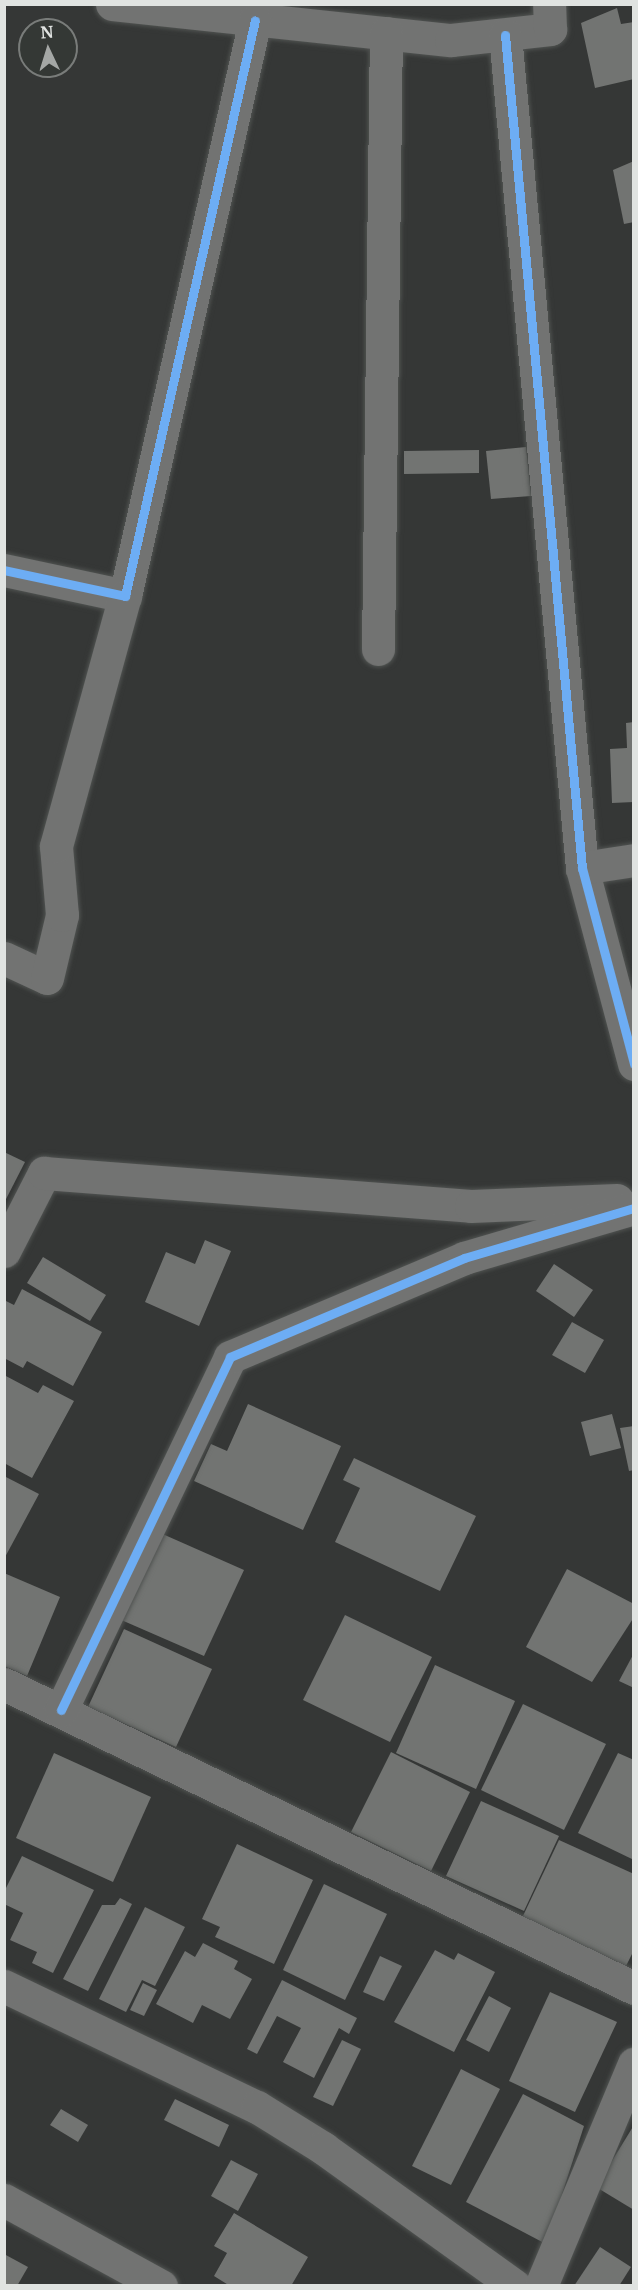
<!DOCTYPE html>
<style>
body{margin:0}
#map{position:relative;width:638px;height:2290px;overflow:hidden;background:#353736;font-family:Merriweather,serif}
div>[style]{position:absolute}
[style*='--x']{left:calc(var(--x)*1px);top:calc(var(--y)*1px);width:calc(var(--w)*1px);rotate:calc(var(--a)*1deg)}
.building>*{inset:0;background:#727472}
.roads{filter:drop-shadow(0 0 2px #505351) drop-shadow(0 0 2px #505351)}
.street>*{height:33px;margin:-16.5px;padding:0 16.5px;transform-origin:16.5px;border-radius:16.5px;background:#727372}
.cycleway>*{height:9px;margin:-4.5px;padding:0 4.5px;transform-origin:4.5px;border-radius:4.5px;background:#6dadf4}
span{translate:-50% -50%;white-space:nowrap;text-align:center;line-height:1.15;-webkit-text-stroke:6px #343835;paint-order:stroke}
.frame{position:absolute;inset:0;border:6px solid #e0e3e1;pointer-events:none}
.north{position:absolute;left:18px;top:18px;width:60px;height:60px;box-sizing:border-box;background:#343835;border:2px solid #797c7a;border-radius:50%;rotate:356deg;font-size:16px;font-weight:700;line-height:24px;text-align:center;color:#e0e3e1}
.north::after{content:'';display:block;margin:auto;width:21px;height:27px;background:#a4a7a5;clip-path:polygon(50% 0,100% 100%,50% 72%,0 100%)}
</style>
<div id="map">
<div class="building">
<i style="clip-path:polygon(617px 8px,621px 24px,634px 22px,634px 79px,595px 88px,581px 23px)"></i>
<i style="clip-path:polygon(634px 161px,634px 222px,624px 224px,613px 170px)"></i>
<i style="clip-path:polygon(526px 447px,531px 496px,491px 499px,486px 451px)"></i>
<i style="clip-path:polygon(479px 450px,479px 473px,404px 474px,404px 451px)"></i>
<i style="clip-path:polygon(634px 722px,634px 802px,612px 803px,610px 749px,627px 748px,626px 723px)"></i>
<i style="clip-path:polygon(4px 1152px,25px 1162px,4px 1203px)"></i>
<i style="clip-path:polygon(205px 1240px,231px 1251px,199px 1326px,145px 1302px,166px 1252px,195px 1264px)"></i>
<i style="clip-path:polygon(43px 1257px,106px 1295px,90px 1321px,27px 1283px)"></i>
<i style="clip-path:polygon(554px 1264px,593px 1290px,574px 1317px,536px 1291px)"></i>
<i style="clip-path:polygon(22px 1289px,102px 1332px,73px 1386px,27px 1361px,23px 1368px,4px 1358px,4px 1300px,14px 1305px)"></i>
<i style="clip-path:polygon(572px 1322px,604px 1340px,585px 1373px,552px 1355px)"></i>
<i style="clip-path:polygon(4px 1375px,38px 1393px,43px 1385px,74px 1401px,32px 1478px,4px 1463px)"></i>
<i style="clip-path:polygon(248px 1404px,341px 1446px,303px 1530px,194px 1481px,211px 1444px,227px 1451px)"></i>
<i style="clip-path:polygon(612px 1414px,621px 1448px,590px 1456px,581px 1422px)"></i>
<i style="clip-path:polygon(634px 1426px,634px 1470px,629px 1471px,620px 1428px)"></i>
<i style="clip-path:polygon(354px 1458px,476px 1516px,440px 1591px,335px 1542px,360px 1488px,343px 1480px)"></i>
<i style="clip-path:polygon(4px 1476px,39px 1494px,4px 1559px)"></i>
<i style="clip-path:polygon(158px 1532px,244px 1570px,204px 1656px,119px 1619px)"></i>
<i style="clip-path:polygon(567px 1569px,634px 1604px,634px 1617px,592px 1682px,526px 1647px)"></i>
<i style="clip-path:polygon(4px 1573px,60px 1597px,27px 1676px,4px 1666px)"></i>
<i style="clip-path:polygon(345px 1615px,432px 1657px,390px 1742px,303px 1700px)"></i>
<i style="clip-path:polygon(124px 1629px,212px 1669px,176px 1747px,88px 1707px)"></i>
<i style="clip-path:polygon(634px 1653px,634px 1688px,619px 1681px)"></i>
<i style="clip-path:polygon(435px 1665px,515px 1701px,476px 1789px,396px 1753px)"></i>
<i style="clip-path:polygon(523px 1704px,606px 1744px,564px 1830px,481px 1790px)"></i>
<i style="clip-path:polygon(391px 1752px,470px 1792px,431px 1871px,351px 1832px)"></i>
<i style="clip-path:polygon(54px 1753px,151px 1797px,113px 1882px,16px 1838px)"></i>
<i style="clip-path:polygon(618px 1753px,634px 1760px,634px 1860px,578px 1833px)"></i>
<i style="clip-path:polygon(481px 1801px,559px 1836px,524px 1911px,446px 1876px)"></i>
<i style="clip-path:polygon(559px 1840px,634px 1874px,634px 1950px,626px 1966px,522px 1918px)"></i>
<i style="clip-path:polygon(237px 1844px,313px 1880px,274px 1964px,215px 1937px,220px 1927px,202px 1919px)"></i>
<i style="clip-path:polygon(22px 1856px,94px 1890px,53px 1973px,32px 1963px,37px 1952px,10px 1940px,23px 1913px,4px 1904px,4px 1892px)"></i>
<i style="clip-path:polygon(324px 1884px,387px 1914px,345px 2000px,283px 1970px)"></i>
<i style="clip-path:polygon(120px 1898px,132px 1904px,88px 1991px,63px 1979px,102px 1905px,115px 1905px)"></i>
<i style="clip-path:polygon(145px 1907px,185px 1927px,155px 1986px,142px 1980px,126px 2012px,99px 1999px)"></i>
<i style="clip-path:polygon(203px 1943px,238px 1961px,234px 1969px,252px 1979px,230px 2019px,202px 2005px,193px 2023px,156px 2004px,185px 1951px,195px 1957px)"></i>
<i style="clip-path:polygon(435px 1950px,454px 1960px,458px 1953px,495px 1972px,454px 2052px,394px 2022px)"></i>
<i style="clip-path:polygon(380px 1956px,402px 1966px,384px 2001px,363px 1992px)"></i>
<i style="clip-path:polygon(282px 1980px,357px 2018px,349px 2034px,339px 2028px,314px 2078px,283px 2062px,301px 2028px,277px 2016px,257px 2054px,247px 2049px)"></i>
<i style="clip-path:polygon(143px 1983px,157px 1990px,144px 2016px,130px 2010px)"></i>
<i style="clip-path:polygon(550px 1992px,617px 2022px,575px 2112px,509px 2081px)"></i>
<i style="clip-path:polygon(489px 1996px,511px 2008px,489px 2052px,466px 2040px)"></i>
<i style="clip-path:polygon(342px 2040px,361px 2049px,333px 2106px,313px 2097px)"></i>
<i style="clip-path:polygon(461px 2069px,500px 2089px,451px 2185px,412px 2166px)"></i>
<i style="clip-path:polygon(523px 2094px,584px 2126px,546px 2244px,466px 2202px)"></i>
<i style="clip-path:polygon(175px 2099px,229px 2125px,219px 2147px,164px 2120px)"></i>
<i style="clip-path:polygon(61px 2109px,88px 2125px,78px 2142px,50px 2125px)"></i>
<i style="clip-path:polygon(634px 2125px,634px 2210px,596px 2187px)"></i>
<i style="clip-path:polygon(231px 2160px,258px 2174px,238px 2211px,211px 2196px)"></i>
<i style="clip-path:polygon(234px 2213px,308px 2257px,291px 2286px,230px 2286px,214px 2276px,227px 2253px,214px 2246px)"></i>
<i style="clip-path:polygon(600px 2247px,631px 2267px,619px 2286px,574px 2286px)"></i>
<i style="clip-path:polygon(4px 2254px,28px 2267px,17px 2286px,4px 2286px)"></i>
</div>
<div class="roads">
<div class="street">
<i style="--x:112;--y:4;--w:341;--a:6.1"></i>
<i style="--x:451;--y:40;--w:100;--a:-6.3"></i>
<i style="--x:550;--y:29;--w:25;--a:-92"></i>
<i style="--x:505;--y:35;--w:837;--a:84.72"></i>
<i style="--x:582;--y:868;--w:203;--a:75.1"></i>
<i style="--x:4;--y:570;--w:124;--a:12.1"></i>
<i style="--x:125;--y:596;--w:590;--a:-77.28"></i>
<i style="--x:378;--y:649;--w:616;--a:-89.26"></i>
<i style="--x:582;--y:868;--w:53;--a:-8.7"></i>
<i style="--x:4;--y:958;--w:47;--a:24.9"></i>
<i style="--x:47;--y:978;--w:65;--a:-76.6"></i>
<i style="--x:62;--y:915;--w:69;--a:-95"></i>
<i style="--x:56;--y:846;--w:259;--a:-74.6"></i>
<i style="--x:4;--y:1251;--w:88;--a:-62.9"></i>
<i style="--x:44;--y:1173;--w:428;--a:4.4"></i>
<i style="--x:471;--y:1206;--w:146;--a:-2.4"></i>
<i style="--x:4;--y:1684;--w:700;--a:25.76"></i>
<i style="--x:61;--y:1710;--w:391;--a:-64.4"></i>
<i style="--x:230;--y:1357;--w:254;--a:-22.9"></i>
<i style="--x:464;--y:1258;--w:177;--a:-16.4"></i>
<i style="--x:4;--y:1986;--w:280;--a:25.6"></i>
<i style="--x:257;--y:2107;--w:78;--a:31.8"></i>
<i style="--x:323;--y:2148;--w:236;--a:35.7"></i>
<i style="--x:4;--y:2200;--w:179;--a:28.7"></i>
<i style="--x:541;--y:2286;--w:241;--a:-67.3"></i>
</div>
</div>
<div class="cycleway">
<i style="--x:505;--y:35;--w:837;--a:84.72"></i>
<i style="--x:582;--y:868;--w:203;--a:75.1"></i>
<i style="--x:4;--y:570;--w:124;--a:12.1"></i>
<i style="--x:125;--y:596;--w:590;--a:-77.28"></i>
<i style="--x:61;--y:1710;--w:391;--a:-64.4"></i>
<i style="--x:230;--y:1357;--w:254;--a:-22.9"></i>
<i style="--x:464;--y:1258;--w:177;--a:-16.4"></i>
</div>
<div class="frame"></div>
<div class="north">N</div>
</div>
